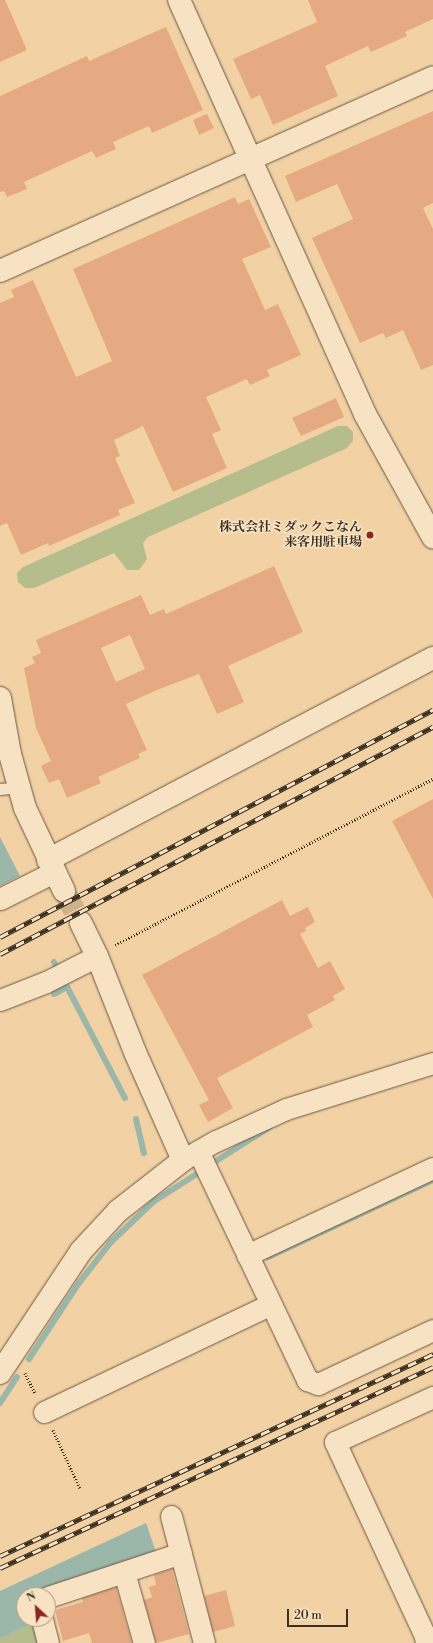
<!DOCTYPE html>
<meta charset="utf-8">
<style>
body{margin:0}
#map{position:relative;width:433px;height:1643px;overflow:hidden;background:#f2d2a4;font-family:"Libre Bodoni","Noto Serif JP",serif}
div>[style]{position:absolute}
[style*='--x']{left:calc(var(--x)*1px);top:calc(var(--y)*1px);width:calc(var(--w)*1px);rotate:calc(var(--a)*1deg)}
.green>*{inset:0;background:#b4bd8b}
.water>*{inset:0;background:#9bb7aa}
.stream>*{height:6px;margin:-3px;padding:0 3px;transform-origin:3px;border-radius:3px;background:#9bb7aa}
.building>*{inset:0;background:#e6aa83}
.tertiary-tunnel>*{height:22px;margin-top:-11px;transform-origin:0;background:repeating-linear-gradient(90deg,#ceb28a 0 22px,transparent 0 33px)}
.path>*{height:2.5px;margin-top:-1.25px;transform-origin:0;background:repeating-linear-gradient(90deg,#3c3021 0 1px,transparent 0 3px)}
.roads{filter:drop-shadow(0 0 1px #6a5842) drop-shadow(0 0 1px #6a5842)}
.service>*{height:11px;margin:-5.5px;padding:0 5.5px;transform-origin:5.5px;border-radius:5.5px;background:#f7e2c4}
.minor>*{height:21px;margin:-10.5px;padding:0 10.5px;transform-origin:10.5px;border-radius:10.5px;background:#f7e2c4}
.tertiary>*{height:22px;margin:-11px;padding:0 11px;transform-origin:11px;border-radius:11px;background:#f7e2c4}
.rail>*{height:4.5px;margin-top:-2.25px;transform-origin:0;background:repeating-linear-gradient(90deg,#f7e2c4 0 9px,#3c3021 0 18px);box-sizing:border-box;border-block:1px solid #3c3021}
.dots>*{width:11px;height:11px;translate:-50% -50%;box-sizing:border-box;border:2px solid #f7e2c4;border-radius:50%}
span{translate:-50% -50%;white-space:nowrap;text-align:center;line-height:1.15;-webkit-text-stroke:3px #f7e2c4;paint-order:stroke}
.poi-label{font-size:13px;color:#3c3021;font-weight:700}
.right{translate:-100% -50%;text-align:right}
.north{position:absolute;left:16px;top:1587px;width:40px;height:40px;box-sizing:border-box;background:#f7e2c4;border:1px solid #ac9b83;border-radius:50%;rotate:334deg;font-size:11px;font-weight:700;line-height:16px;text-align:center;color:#3c3021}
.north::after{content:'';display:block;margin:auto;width:14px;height:18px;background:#8f2418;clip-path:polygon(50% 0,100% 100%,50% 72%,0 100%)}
.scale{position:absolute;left:287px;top:1609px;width:61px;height:18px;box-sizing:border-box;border:2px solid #3c3021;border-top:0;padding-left:5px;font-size:12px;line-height:14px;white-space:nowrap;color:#3c3021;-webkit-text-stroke:3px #f7e2c4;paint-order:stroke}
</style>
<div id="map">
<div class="green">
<i style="clip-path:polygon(338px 426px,347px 426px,353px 432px,353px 441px,347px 448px,148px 537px,143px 543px,147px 559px,139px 570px,127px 570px,114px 553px,34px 588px,25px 588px,18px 582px,17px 573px,23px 567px)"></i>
<i style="clip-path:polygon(33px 1623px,39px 1643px,0 1643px,0 1639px)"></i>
</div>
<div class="water">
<i style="clip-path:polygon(0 837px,20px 876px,0 886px)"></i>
<i style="clip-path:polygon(146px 1523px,156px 1552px,24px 1595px,24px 1619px,32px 1619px,33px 1623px,0 1639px,0 1591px)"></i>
</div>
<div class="stream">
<i style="--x:54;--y:962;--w:7;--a:63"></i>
<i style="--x:64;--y:981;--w:132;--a:62.5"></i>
<i style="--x:54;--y:994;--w:15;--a:-28"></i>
<i style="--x:136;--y:1119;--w:35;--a:77"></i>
<i style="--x:213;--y:1163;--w:67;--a:-32.3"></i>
<i style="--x:268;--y:1257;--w:182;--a:-25"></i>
<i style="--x:29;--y:1359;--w:91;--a:-56.7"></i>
<i style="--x:79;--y:1283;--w:52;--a:-52"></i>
<i style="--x:111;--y:1242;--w:58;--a:-43.6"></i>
<i style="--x:153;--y:1202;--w:56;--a:-32.6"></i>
<i style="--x:0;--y:1403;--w:31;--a:-57"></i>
</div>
<div class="building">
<i style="clip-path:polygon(0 0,5px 0,27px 50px,0 62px)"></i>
<i style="clip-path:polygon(308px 0,433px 0,433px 19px,405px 32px,407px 36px,371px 52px,368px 46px,325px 66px,338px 96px,273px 125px,260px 95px,251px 99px,233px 59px,317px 22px)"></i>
<i style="clip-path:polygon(166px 27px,203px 110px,152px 133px,149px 126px,113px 142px,116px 149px,96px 158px,92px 151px,24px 182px,27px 189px,7px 197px,4px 191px,0 192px,0 96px,87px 56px,89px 61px)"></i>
<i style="clip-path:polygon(433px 111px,433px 203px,423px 208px,433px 229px,433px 365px,421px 370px,403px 330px,386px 338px,383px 333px,360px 343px,312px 238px,353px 219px,337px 184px,296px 202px,285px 176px)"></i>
<i style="clip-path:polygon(207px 114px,214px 128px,199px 135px,193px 120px)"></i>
<i style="clip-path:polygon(235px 197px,238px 204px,249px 199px,271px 247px,242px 259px,265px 310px,278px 304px,301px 355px,267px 370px,270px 376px,250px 385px,247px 379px,206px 397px,221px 430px,212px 434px,227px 468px,173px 492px,143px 426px,114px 440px,120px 456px,115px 458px,135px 503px,118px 510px,120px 515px,49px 546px,48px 543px,21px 555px,7px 523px,0 526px,0 303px,14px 297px,11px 290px,33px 280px,76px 377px,112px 361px,73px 269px)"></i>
<i style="clip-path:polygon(336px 398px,344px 417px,301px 436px,292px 418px)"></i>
<i style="clip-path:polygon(evenodd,274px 566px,303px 632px,228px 666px,244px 702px,217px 714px,199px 674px,157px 690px,126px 704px,147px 750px,138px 754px,140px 758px,98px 777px,101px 783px,67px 798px,59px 779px,49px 783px,41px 766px,51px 761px,36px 728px,24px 668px,35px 663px,32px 657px,41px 653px,36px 640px,141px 595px,150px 615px,164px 609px,166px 614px,274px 566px,130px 635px,145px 669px,116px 682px,101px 648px,130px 635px)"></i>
<i style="clip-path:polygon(433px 799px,433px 899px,392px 821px)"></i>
<i style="clip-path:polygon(282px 900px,290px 916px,308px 907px,315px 922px,305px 928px,306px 931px,300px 934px,318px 968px,330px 961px,345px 989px,333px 996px,335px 1000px,307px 1015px,313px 1027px,217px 1078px,233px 1108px,208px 1122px,199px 1105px,209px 1100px,142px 975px)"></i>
<i style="clip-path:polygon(172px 1569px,189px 1634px,156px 1643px,144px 1600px,152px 1597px,149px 1587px,156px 1585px,154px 1575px)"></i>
<i style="clip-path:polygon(116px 1587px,132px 1643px,92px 1643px,89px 1633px,63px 1641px,55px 1610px,83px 1602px,82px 1598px)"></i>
<i style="clip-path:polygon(226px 1590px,235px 1626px,213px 1632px,204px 1596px)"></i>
</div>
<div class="tertiary-tunnel">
<i style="--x:64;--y:891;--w:36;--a:62"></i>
</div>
<div class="path">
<i style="--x:115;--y:945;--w:359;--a:-27.6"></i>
<i style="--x:25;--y:1373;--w:22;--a:63"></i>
<i style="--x:53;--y:1430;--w:64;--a:65"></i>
</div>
<div class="roads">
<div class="service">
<i style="--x:0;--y:789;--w:18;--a:-6"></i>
</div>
<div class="minor">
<i style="--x:0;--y:899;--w:60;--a:-26.6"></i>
<i style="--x:0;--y:1000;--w:49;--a:-21.4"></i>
<i style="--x:46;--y:982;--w:57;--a:-27"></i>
<i style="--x:198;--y:1151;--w:254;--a:64.5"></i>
<i style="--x:307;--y:1380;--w:12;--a:20"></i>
<i style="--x:318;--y:1384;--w:127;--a:-25.2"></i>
<i style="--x:186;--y:1158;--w:34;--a:-30"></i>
<i style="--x:216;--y:1141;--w:77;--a:-24.6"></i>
<i style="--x:286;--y:1109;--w:154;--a:-17.4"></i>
<i style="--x:247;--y:1255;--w:205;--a:-25.1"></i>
<i style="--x:44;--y:1412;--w:251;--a:-25.4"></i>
<i style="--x:171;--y:1516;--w:131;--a:75.4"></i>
<i style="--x:124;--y:1572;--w:74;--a:74.3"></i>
<i style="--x:48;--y:1597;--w:140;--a:-18.3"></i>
<i style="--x:42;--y:1619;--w:25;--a:76"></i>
<i style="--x:426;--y:1643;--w:7;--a:-98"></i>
<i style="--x:425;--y:1636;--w:214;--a:-114.9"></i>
<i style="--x:335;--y:1442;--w:108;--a:-24.7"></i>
</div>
<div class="tertiary">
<i style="--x:179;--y:0;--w:454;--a:65.8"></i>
<i style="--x:365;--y:414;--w:141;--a:61.1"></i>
<i style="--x:0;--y:271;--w:474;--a:-24.1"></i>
<i style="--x:0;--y:698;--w:57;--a:79.9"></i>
<i style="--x:10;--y:754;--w:56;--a:74.5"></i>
<i style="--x:25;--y:808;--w:92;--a:64.8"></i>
<i style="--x:48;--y:860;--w:435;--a:-27.7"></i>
<i style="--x:0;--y:1373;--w:146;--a:-56.4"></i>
<i style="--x:81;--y:1251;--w:54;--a:-47.2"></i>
<i style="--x:118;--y:1211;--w:83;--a:-38.1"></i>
<i style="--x:183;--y:1160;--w:118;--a:-114"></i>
<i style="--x:135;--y:1052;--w:103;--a:-111.6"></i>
<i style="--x:97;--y:956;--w:37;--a:-116"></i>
</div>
</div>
<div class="rail">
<i style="--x:0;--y:937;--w:489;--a:-27.7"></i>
<i style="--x:0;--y:954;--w:489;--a:-27.7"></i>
<i style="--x:0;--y:1556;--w:478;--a:-25"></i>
<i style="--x:0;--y:1568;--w:477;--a:-24.9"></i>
</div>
<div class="dots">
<i style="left:370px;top:535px;background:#8f2418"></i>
</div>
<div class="poi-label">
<span class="right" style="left:362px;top:535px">株式会社ミダックこなん<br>来客用駐車場</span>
</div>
<div class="north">N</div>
<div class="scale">20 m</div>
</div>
